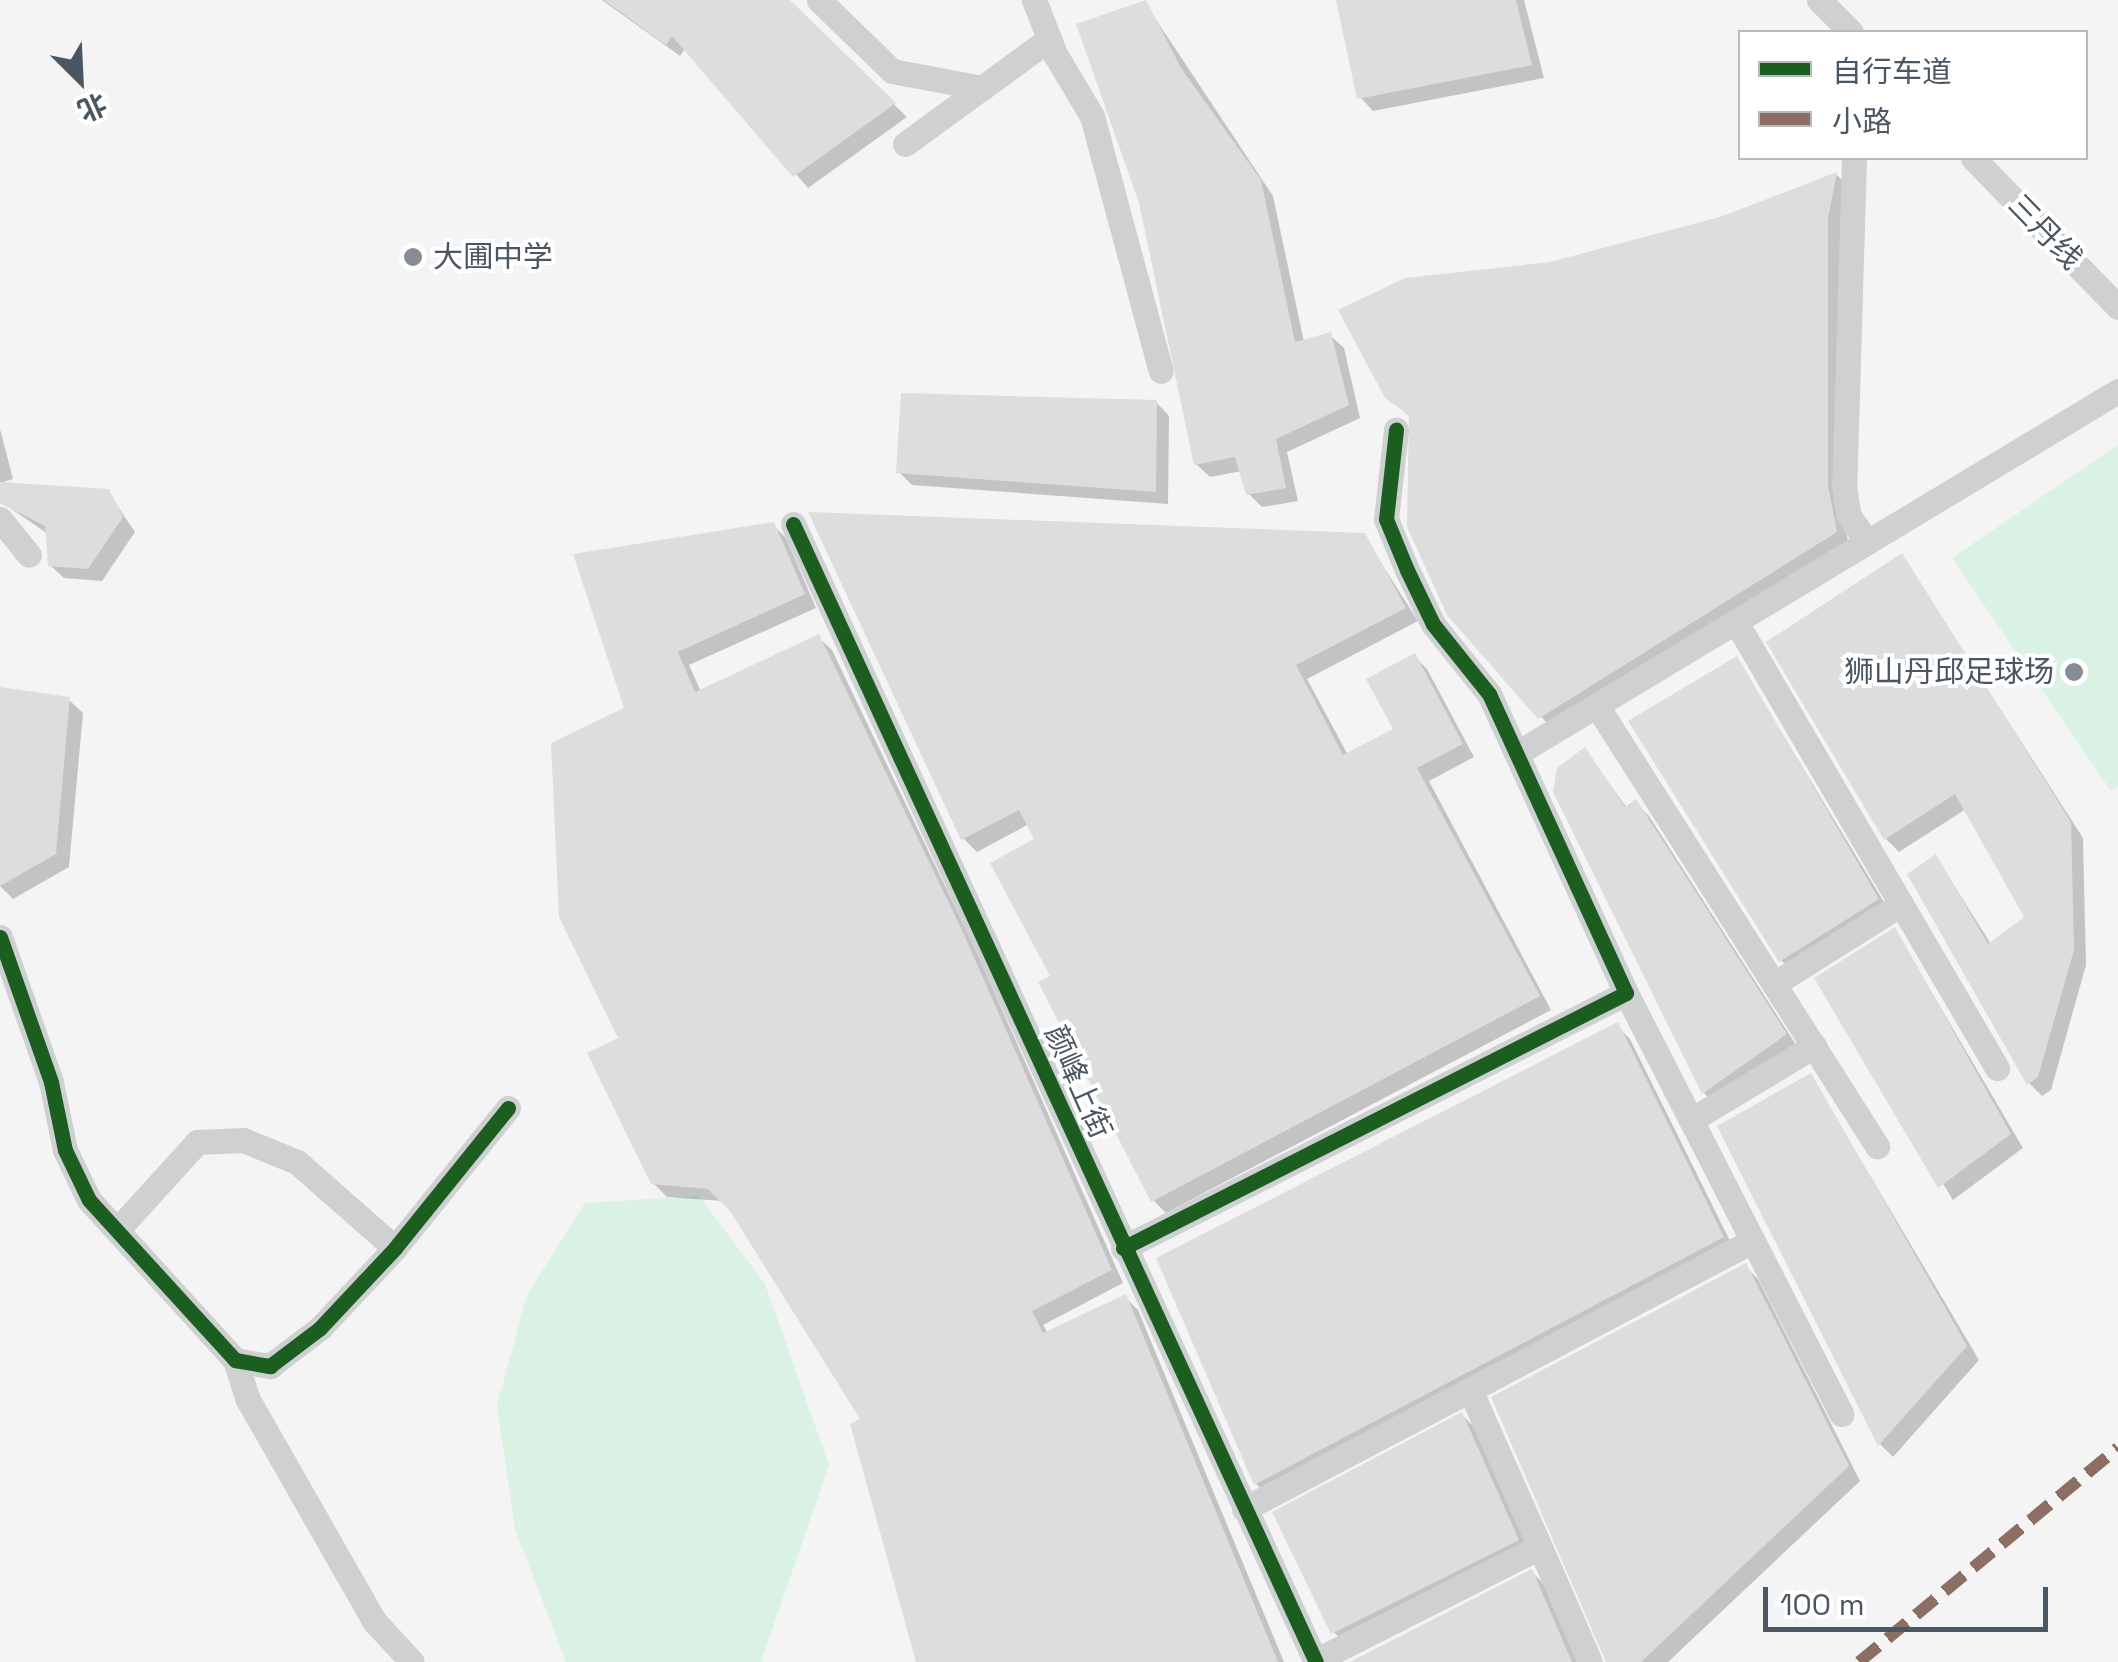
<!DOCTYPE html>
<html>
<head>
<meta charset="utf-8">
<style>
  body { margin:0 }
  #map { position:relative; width:2118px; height:1662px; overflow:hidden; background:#f4f4f4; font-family:"Space Grotesk","Noto Sans SC",sans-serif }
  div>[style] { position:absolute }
  .green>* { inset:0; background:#d9f2e3 }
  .shadow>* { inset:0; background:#0003 }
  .building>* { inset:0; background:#ddddde }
  .minor>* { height:25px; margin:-12.5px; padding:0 12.5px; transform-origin:12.5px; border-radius:12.5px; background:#ced0d2 }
  .quiet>* { height:12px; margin-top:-6px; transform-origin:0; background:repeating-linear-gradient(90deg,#8d6e63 0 25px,transparent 0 37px) }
  .cycleway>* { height:15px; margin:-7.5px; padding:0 7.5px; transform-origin:7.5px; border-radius:7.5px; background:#1b5e20 }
  .dots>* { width:28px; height:28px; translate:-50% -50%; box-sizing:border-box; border:5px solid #fff; border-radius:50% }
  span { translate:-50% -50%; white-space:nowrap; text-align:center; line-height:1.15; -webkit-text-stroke:8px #fff; paint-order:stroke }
  .street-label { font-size:30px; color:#4a5661 }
  .poi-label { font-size:30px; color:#4a5661 }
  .left { translate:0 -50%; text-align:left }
  .right { translate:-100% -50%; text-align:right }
  .legend { position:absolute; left:1738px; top:30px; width:350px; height:130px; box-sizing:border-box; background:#fff; border:2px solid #b7bbc0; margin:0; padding:12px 18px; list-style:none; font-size:30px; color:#4a5661 }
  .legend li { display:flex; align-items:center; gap:20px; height:50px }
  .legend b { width:50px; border:2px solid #b7bbc0 }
  .north { position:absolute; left:30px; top:30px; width:100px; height:100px; -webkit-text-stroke:8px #fff; paint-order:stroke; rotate:156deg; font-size:28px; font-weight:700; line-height:40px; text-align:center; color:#4a5661 }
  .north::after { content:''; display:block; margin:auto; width:35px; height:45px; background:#4a5661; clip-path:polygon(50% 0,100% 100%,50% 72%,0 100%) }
  .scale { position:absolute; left:1763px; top:1587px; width:285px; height:45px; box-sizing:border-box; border:5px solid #4a5661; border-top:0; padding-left:12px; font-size:30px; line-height:35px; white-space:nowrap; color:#4a5661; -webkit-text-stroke:8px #fff; paint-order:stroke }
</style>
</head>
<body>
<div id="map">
  <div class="green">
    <i style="clip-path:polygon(2118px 445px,2118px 786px,2111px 791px,1952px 558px)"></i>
    <i style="clip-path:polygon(699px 1196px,765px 1284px,829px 1465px,761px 1662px,566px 1662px,515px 1529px,497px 1405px,527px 1295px,585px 1203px)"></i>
  </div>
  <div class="shadow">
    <i style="clip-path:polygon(602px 0,787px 0,907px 117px,808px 188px,686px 47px,680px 56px)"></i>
    <i style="clip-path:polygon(1339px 0,1524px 0,1544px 78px,1373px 111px,1360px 97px)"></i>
    <i style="clip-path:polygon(1145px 3px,1273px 196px,1304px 342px,1330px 335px,1344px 348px,1360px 418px,1287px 452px,1298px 501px,1262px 507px,1249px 494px,1242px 471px,1210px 477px,1196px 464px)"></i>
    <i style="clip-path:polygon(1837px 175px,1849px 187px,1840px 500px,1849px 546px,1554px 731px,1449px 614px,1411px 418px,1387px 396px,1550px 264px,1721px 219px)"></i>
    <i style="clip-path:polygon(1156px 402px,1169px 416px,1168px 504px,912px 485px,899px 472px)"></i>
    <i style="clip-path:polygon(0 429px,13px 479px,0 483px)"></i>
    <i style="clip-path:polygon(108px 492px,135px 532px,102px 581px,64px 578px,50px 565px,48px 534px,0 501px,0 493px)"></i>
    <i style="clip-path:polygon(773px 525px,786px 538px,816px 608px,689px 665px,701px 692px,818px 637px,832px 650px,973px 944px,1123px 1283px,1043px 1325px,1048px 1334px,1125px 1297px,1138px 1310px,1284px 1662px,919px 1662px,864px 1420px,733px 1211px,723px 1201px,667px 1197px,653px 1183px,622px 1040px,627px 709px)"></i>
    <i style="clip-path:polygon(1364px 536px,1418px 621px,1307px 679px,1348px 755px,1396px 730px,1414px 656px,1427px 669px,1474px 757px,1429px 781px,1551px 1010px,1166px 1213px,1153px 1200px,1053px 977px,1038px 840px,1029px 824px,977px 852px,963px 838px)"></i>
    <i style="clip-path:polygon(1902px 556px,2083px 838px,2086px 965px,2051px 1090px,2042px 1096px,2029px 1083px,1936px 857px,1991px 944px,2027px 918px,1966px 809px,1899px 852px,1886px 839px)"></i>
    <i style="clip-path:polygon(1737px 659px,1890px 912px,1794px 973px,1781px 960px)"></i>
    <i style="clip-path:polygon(0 690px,69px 700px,83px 713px,69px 867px,13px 899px,0 886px)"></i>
    <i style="clip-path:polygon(1585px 750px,1627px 808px,1636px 803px,1649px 816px,1798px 1048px,1717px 1106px,1704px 1093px,1556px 791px)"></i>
    <i style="clip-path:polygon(1895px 930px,2023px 1148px,1953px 1200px,1818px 979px)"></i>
    <i style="clip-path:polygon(1617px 1026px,1630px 1039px,1735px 1251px,1269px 1497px,1256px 1484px,1159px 1259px)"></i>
    <i style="clip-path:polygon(1811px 1076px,1979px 1360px,1893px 1457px,1880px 1444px,1720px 1127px)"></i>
    <i style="clip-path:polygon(1745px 1266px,1758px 1279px,1860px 1481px,1668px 1662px,1606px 1662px)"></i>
    <i style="clip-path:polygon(1462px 1415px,1475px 1428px,1530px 1553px,1347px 1646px,1334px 1632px)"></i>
    <i style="clip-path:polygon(1532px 1572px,1545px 1585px,1578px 1662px,1356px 1662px)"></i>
  </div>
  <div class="building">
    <i style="clip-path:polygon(604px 0,790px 0,896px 103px,793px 177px,672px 36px,666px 45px)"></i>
    <i style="clip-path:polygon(1146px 0,1181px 68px,1261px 180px,1295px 342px,1331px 332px,1349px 405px,1276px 439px,1286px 488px,1246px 495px,1235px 457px,1194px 465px,1139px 203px,1076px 24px)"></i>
    <i style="clip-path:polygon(1336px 0,1516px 0,1532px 65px,1357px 99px)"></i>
    <i style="clip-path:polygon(1837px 172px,1828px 218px,1828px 486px,1837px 532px,1538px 719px,1447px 615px,1407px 527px,1409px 415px,1385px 398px,1338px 310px,1405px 278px,1550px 262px,1720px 217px)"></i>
    <i style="clip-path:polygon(901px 393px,1157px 400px,1156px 492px,896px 473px)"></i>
    <i style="clip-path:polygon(0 482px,109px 489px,123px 517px,88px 569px,48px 566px,45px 526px,0 503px)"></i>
    <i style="clip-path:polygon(808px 512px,1365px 533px,1406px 608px,1296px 665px,1343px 755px,1393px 729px,1366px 679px,1415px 653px,1463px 744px,1417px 768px,1540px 996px,1151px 1202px,1038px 982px,1050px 976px,990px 863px,1034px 839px,1019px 810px,961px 840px)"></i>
    <i style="clip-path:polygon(774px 522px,805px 594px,678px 652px,695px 692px,819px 634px,961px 928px,1112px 1270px,1032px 1311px,1043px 1333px,1126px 1294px,1278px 1662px,916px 1662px,850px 1424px,860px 1419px,730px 1211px,708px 1189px,651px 1184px,587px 1053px,618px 1038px,559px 917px,551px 743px,624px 708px,573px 554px)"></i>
    <i style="clip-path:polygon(1902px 553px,2071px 822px,2074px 950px,2038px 1077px,2027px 1085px,1907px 874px,1936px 854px,1988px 944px,2024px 917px,1955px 794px,1884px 840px,1766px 642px)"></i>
    <i style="clip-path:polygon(1737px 656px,1879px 899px,1779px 962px,1628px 721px)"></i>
    <i style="clip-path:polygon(0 687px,70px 697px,56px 854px,0 886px)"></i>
    <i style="clip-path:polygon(1585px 747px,1625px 807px,1636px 799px,1787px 1034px,1702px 1094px,1553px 792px,1557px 768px)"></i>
    <i style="clip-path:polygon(1895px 927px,2011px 1134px,1938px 1188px,1814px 978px)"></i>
    <i style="clip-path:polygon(1618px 1022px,1724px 1237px,1254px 1485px,1156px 1258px)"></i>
    <i style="clip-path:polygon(1811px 1073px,1967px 1346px,1878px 1446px,1717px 1126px)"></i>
    <i style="clip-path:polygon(1746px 1263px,1849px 1466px,1641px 1662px,1606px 1662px,1491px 1397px)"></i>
    <i style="clip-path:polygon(1462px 1412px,1519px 1540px,1331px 1634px,1272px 1512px)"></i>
    <i style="clip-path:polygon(1532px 1569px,1572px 1662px,1350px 1662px,1373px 1650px)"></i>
  </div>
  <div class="minor">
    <i style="left:819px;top:0;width:102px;rotate:44.2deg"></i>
    <i style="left:892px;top:71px;width:92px;rotate:10.7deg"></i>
    <i style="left:1034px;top:0;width:58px;rotate:68.7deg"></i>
    <i style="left:1055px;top:54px;width:72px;rotate:59.2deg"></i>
    <i style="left:1092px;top:116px;width:264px;rotate:74.9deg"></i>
    <i style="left:1819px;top:0;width:45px;rotate:45deg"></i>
    <i style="left:905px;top:144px;width:178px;rotate:-36.1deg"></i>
    <i style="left:1854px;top:158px;width:328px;rotate:91.7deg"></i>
    <i style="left:1844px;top:486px;width:30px;rotate:81deg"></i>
    <i style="left:1849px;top:516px;width:32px;rotate:55deg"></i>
    <i style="left:1973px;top:158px;width:208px;rotate:45.8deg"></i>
    <i style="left:0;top:519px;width:46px;rotate:51.1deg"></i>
    <i style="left:793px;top:524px;width:1252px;rotate:65.32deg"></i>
    <i style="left:1736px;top:622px;width:517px;rotate:59.66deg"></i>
    <i style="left:1597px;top:706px;width:522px;rotate:57.53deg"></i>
    <i style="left:1519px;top:752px;width:699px;rotate:-31.08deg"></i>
    <i style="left:0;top:937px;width:154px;rotate:70.6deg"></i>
    <i style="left:51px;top:1082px;width:69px;rotate:78.4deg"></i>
    <i style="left:65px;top:1150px;width:55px;rotate:64.4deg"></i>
    <i style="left:89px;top:1200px;width:217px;rotate:47.6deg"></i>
    <i style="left:235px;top:1360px;width:36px;rotate:10deg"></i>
    <i style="left:270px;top:1366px;width:63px;rotate:-37.2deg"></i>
    <i style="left:320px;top:1328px;width:110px;rotate:-46.8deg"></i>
    <i style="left:395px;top:1248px;width:180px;rotate:-51.1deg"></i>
    <i style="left:1774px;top:984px;width:150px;rotate:-32.2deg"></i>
    <i style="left:1626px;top:993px;width:473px;rotate:62.9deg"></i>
    <i style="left:1691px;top:1120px;width:144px;rotate:-31deg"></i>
    <i style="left:120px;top:1227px;width:115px;rotate:-47.8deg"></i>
    <i style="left:197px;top:1142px;width:46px;rotate:-2.5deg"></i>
    <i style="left:243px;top:1140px;width:58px;rotate:22.2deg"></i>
    <i style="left:297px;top:1162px;width:130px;rotate:41.3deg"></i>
    <i style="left:1123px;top:1248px;width:564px;rotate:-26.88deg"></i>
    <i style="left:1626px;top:993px;width:329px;rotate:-114.6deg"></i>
    <i style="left:1489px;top:694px;width:90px;rotate:-128.7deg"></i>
    <i style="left:1433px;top:624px;width:60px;rotate:-115.7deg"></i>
    <i style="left:1407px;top:570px;width:55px;rotate:-112.4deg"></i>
    <i style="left:1386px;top:519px;width:90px;rotate:-83.6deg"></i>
    <i style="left:235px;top:1360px;width:40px;rotate:72deg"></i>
    <i style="left:247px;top:1398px;width:258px;rotate:60.3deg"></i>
    <i style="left:375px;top:1622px;width:54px;rotate:47.2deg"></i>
    <i style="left:1244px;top:1509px;width:574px;rotate:-27.81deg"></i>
    <i style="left:1540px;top:1547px;width:125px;rotate:66.5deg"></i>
    <i style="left:1315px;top:1661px;width:252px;rotate:-26.9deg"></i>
    <i style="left:1540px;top:1547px;width:172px;rotate:-114deg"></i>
  </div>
  <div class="quiet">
    <i style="left:1859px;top:1662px;width:336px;rotate:-39.6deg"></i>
  </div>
  <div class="cycleway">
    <i style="left:793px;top:524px;width:1252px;rotate:65.32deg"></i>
    <i style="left:0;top:937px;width:154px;rotate:70.6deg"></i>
    <i style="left:51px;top:1082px;width:69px;rotate:78.4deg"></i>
    <i style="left:65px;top:1150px;width:55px;rotate:64.4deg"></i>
    <i style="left:89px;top:1200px;width:217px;rotate:47.6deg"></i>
    <i style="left:235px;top:1360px;width:36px;rotate:10deg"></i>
    <i style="left:270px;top:1366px;width:63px;rotate:-37.2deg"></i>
    <i style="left:320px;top:1328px;width:110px;rotate:-46.8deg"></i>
    <i style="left:395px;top:1248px;width:180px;rotate:-51.1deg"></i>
    <i style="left:1123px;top:1248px;width:564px;rotate:-26.88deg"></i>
    <i style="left:1626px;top:993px;width:329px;rotate:-114.6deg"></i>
    <i style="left:1489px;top:694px;width:90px;rotate:-128.7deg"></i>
    <i style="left:1433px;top:624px;width:60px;rotate:-115.7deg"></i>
    <i style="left:1407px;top:570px;width:55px;rotate:-112.4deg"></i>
    <i style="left:1386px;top:519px;width:90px;rotate:-83.6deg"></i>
  </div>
  <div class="dots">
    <i style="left:413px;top:257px;background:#868d94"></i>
    <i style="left:2074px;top:672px;background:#868d94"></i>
  </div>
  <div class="street-label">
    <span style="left:2045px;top:232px;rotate:46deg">三丹线</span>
    <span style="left:1078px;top:1082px;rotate:66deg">颜峰上街</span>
  </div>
  <div class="poi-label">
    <span class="left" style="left:433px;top:257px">大圃中学</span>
    <span class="right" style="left:2054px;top:672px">狮山丹邱足球场</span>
  </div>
  <ul class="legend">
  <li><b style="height:12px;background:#1b5e20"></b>自行车道</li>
  <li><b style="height:12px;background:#8d6e63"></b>小路</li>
  </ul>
  <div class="north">北</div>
  <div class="scale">100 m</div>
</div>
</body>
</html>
